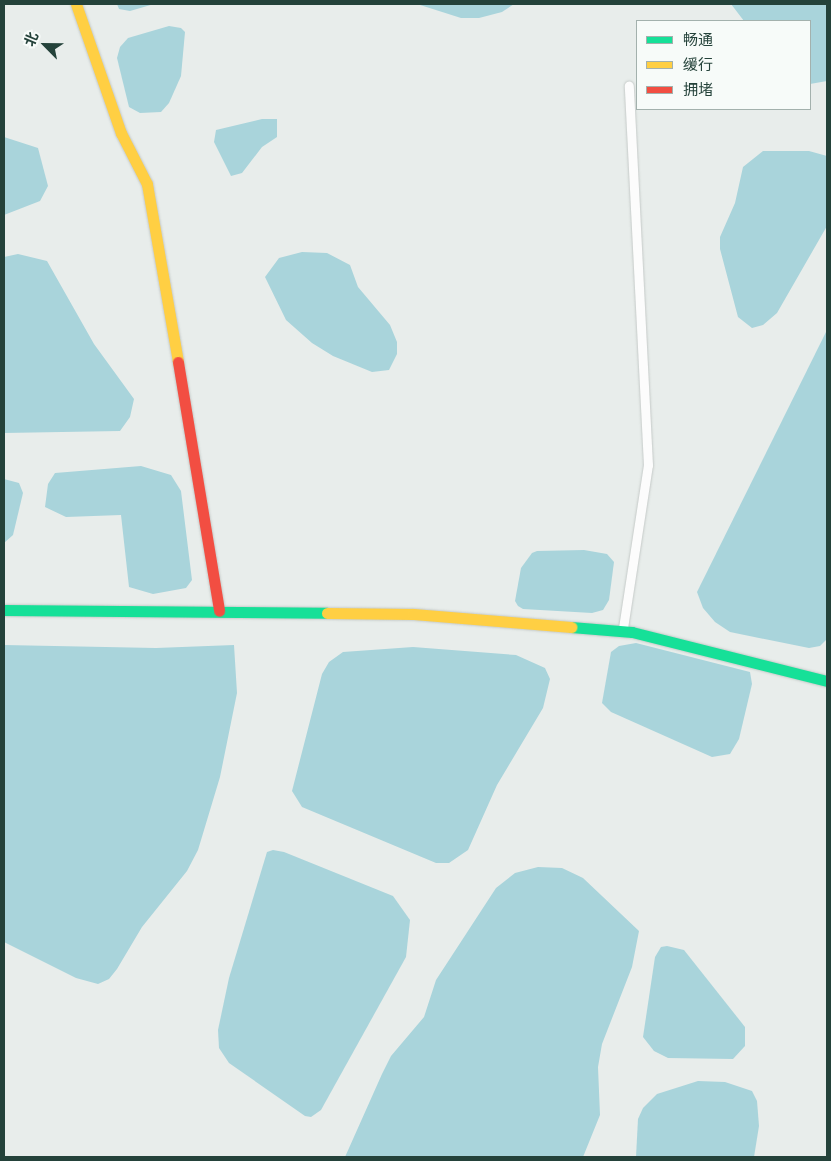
<!DOCTYPE html>
<html>
<head>
<meta charset="utf-8">
<style>
  body { margin:0 }
  #map { position:relative; width:831px; height:1161px; overflow:hidden; background:#e8edeb; font-family:"Titillium Web","Noto Sans SC",sans-serif }
  div>[style] { position:absolute }
  .water>* { inset:0; background:#a9d4db }
  .roads { filter:drop-shadow(0 0 1px #c5cac8) drop-shadow(0 0 1px #c5cac8) }
  .lane>* { height:9px; margin:-4.5px; padding:0 4.5px; transform-origin:4.5px; border-radius:4.5px; background:#fcfcfc }
  .fast>* { height:11px; margin:-5.5px; padding:0 5.5px; transform-origin:5.5px; border-radius:5.5px; background:#16e098 }
  .slow>* { height:11px; margin:-5.5px; padding:0 5.5px; transform-origin:5.5px; border-radius:5.5px; background:#ffcf43 }
  .jam>* { height:11px; margin:-5.5px; padding:0 5.5px; transform-origin:5.5px; border-radius:5.5px; background:#f24e42 }
  span { translate:-50% -50%; white-space:nowrap; text-align:center; line-height:1.15; -webkit-text-stroke:4px #f7fbf9; paint-order:stroke }
  .frame { position:absolute; inset:0; border:5px solid #24423a; pointer-events:none }
  .legend { position:absolute; left:636px; top:20px; width:175px; height:90px; box-sizing:border-box; background:#f7fbf9; border:1px solid #a3b1ad; margin:0; padding:6px 9px; list-style:none; font-size:15px; color:#24423a }
  .legend li { display:flex; align-items:center; gap:10px; height:25px }
  .legend b { width:25px; border:1px solid #a3b1ad }
  .north { position:absolute; left:20px; top:20px; width:50px; height:50px; -webkit-text-stroke:4px #f7fbf9; paint-order:stroke; rotate:293deg; font-size:14px; font-weight:700; line-height:20px; text-align:center; color:#24423a }
  .north::after { content:''; display:block; margin:auto; width:18px; height:22px; background:#24423a; clip-path:polygon(50% 0,100% 100%,50% 72%,0 100%) }
</style>
</head>
<body>
<div id="map">
  <div class="water">
    <i style="clip-path:polygon(117px 4px,154px 4px,130px 11px,119px 9px)"></i>
    <i style="clip-path:polygon(417px 4px,514px 4px,502px 12px,479px 18px,461px 18px)"></i>
    <i style="clip-path:polygon(731px 4px,827px 4px,827px 81px,810px 84px,810px 21px,744px 21px)"></i>
    <i style="clip-path:polygon(169px 26px,181px 28px,185px 32px,181px 76px,169px 103px,161px 112px,140px 113px,129px 107px,117px 58px,120px 47px,128px 38px)"></i>
    <i style="clip-path:polygon(262px 119px,277px 119px,277px 137px,262px 147px,242px 173px,231px 176px,214px 142px,216px 130px)"></i>
    <i style="clip-path:polygon(4px 137px,38px 148px,48px 186px,40px 201px,4px 215px)"></i>
    <i style="clip-path:polygon(763px 151px,809px 151px,827px 156px,827px 226px,777px 313px,763px 325px,752px 328px,738px 317px,720px 249px,720px 237px,735px 203px,743px 167px)"></i>
    <i style="clip-path:polygon(302px 252px,327px 253px,350px 265px,358px 287px,390px 325px,397px 342px,397px 354px,389px 370px,372px 372px,333px 356px,312px 343px,286px 320px,265px 277px,279px 258px)"></i>
    <i style="clip-path:polygon(18px 254px,47px 261px,94px 344px,134px 399px,130px 417px,120px 431px,4px 433px,4px 257px)"></i>
    <i style="clip-path:polygon(827px 330px,827px 639px,820px 646px,809px 648px,730px 632px,715px 622px,703px 608px,697px 592px)"></i>
    <i style="clip-path:polygon(141px 466px,171px 475px,181px 491px,192px 580px,186px 588px,153px 594px,129px 587px,121px 515px,66px 517px,45px 507px,48px 484px,55px 473px)"></i>
    <i style="clip-path:polygon(4px 479px,19px 483px,23px 493px,13px 535px,4px 543px)"></i>
    <i style="clip-path:polygon(584px 550px,607px 554px,614px 562px,609px 600px,603px 610px,592px 613px,523px 609px,518px 606px,515px 601px,521px 568px,532px 553px,537px 551px)"></i>
    <i style="clip-path:polygon(636px 643px,750px 672px,752px 684px,739px 739px,730px 754px,712px 757px,611px 712px,602px 703px,611px 652px,619px 646px)"></i>
    <i style="clip-path:polygon(4px 645px,156px 648px,234px 645px,237px 693px,220px 777px,198px 850px,187px 871px,142px 927px,117px 969px,109px 979px,98px 984px,76px 978px,4px 942px)"></i>
    <i style="clip-path:polygon(413px 647px,516px 655px,545px 668px,550px 679px,543px 708px,497px 785px,468px 850px,449px 863px,436px 863px,302px 807px,292px 791px,322px 674px,329px 662px,343px 652px)"></i>
    <i style="clip-path:polygon(273px 850px,284px 852px,393px 896px,410px 920px,406px 957px,321px 1110px,311px 1117px,305px 1116px,229px 1063px,219px 1048px,218px 1030px,229px 978px,267px 852px)"></i>
    <i style="clip-path:polygon(538px 867px,562px 868px,583px 878px,639px 931px,632px 967px,602px 1044px,598px 1067px,600px 1115px,583px 1157px,345px 1157px,382px 1074px,391px 1056px,424px 1017px,436px 980px,496px 888px,515px 873px)"></i>
    <i style="clip-path:polygon(667px 946px,684px 950px,745px 1027px,745px 1046px,733px 1059px,668px 1058px,654px 1051px,643px 1037px,655px 957px,661px 947px)"></i>
    <i style="clip-path:polygon(698px 1081px,725px 1082px,752px 1091px,757px 1101px,759px 1126px,754px 1157px,636px 1157px,638px 1119px,643px 1108px,657px 1094px)"></i>
  </div>
  <div class="roads">
    <div class="lane">
      <i style="left:623px;top:628px;width:165px;rotate:-81.3deg"></i>
      <i style="left:648px;top:465px;width:380px;rotate:-92.9deg"></i>
    </div>
    <div class="fast">
      <i style="left:4px;top:610px;width:323px;rotate:0.5deg"></i>
      <i style="left:571px;top:627px;width:61px;rotate:4.7deg"></i>
      <i style="left:632px;top:632px;width:201px;rotate:14.1deg"></i>
    </div>
    <div class="slow">
      <i style="left:76px;top:4px;width:137px;rotate:70.8deg"></i>
      <i style="left:121px;top:133px;width:57px;rotate:63deg"></i>
      <i style="left:147px;top:184px;width:181px;rotate:80.1deg"></i>
      <i style="left:327px;top:613px;width:86px;rotate:0.7deg"></i>
      <i style="left:413px;top:614px;width:159px;rotate:4.7deg"></i>
    </div>
    <div class="jam">
      <i style="left:178px;top:362px;width:252px;rotate:80.6deg"></i>
    </div>
  </div>
  <div class="frame"></div>
  <ul class="legend">
  <li><b style="height:6px;background:#16e098"></b>畅通</li>
  <li><b style="height:6px;background:#ffcf43"></b>缓行</li>
  <li><b style="height:6px;background:#f24e42"></b>拥堵</li>
  </ul>
  <div class="north">北</div>
</div>
</body>
</html>
